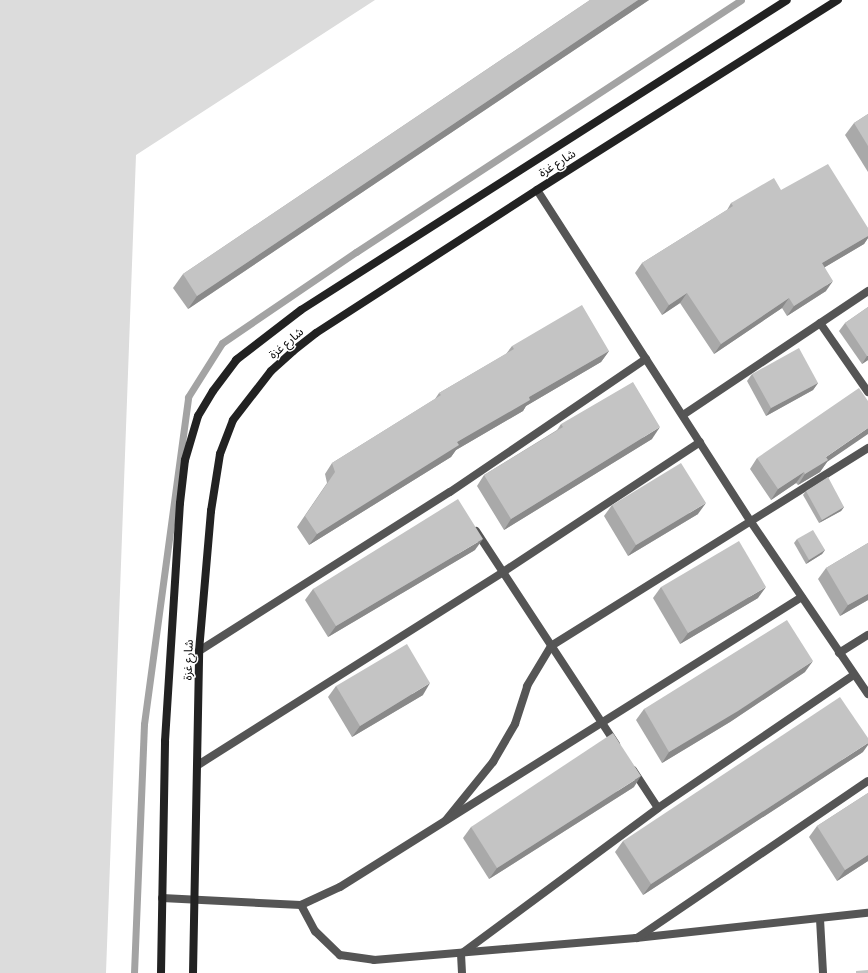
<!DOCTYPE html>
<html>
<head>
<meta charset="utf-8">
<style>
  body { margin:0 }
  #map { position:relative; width:868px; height:973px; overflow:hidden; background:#fff; font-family:Manrope,"Noto Sans Arabic",sans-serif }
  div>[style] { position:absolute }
  .green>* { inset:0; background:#dcdcdc }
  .stream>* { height:7px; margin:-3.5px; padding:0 3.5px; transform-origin:3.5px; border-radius:3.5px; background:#a3a3a3 }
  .minor>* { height:8px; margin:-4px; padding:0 4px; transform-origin:4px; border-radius:4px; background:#555 }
  .secondary>* { height:8px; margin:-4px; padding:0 4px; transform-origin:4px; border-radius:4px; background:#222 }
  .wall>* { inset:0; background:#a9a9a9 }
  .shaded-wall>* { inset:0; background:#898989 }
  .building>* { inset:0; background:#c4c4c4 }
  span { translate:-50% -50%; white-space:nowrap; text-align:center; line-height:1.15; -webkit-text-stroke:3px #fff; paint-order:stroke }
  .street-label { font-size:12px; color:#000 }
</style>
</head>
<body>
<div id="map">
  <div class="green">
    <i style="clip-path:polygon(0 0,375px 0,136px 155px,106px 973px,0 973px)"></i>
  </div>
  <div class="stream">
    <i style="left:134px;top:973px;width:249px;rotate:-87.7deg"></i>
    <i style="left:144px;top:724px;width:330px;rotate:-82.3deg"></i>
    <i style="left:188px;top:397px;width:64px;rotate:-57.8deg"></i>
    <i style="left:222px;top:343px;width:162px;rotate:-34.2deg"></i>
    <i style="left:356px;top:252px;width:460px;rotate:-33.2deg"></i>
  </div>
  <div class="minor">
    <i style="left:537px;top:190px;width:395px;rotate:57.2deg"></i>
    <i style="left:751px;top:522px;width:208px;rotate:55.8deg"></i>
    <i style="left:820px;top:323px;width:84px;rotate:55.2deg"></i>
    <i style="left:683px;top:415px;width:223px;rotate:-33.8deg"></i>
    <i style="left:476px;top:531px;width:255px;rotate:56.7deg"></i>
    <i style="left:199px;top:651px;width:297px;rotate:-32.4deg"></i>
    <i style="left:450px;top:492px;width:237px;rotate:-34.2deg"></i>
    <i style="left:839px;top:653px;width:34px;rotate:-32deg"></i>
    <i style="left:198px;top:765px;width:361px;rotate:-32.3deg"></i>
    <i style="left:503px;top:572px;width:236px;rotate:-33.4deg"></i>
    <i style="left:633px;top:770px;width:45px;rotate:56.7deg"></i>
    <i style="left:446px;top:820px;width:75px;rotate:-51deg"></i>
    <i style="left:493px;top:762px;width:44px;rotate:-59.9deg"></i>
    <i style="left:515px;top:724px;width:40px;rotate:-72deg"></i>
    <i style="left:527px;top:686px;width:47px;rotate:-59deg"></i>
    <i style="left:551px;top:646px;width:374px;rotate:-32deg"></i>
    <i style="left:162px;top:898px;width:139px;rotate:2.9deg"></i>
    <i style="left:301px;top:905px;width:43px;rotate:-24.8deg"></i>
    <i style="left:340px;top:887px;width:545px;rotate:-32.12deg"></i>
    <i style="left:301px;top:905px;width:30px;rotate:62deg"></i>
    <i style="left:315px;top:931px;width:35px;rotate:44deg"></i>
    <i style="left:340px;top:955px;width:34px;rotate:8deg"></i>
    <i style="left:374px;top:960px;width:263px;rotate:-4.8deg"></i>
    <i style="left:636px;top:938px;width:233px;rotate:-6.2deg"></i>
    <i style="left:820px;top:919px;width:54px;rotate:86.8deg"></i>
    <i style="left:637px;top:938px;width:279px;rotate:-34.2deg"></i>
    <i style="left:462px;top:973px;width:19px;rotate:-93deg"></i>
    <i style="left:461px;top:954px;width:245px;rotate:-36.5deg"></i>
    <i style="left:658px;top:808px;width:237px;rotate:-34.2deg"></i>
  </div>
  <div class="secondary">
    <i style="left:161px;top:973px;width:232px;rotate:-89deg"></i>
    <i style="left:165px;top:741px;width:238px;rotate:-86.4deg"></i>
    <i style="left:180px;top:503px;width:43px;rotate:-83.4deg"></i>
    <i style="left:185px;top:460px;width:46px;rotate:-73.5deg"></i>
    <i style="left:198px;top:416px;width:29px;rotate:-59deg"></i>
    <i style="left:213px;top:391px;width:39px;rotate:-53deg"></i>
    <i style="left:236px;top:360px;width:82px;rotate:-37.6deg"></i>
    <i style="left:301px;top:310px;width:576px;rotate:-32.53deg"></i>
    <i style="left:193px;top:973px;width:322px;rotate:-88.9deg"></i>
    <i style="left:199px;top:651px;width:141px;rotate:-85.1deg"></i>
    <i style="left:211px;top:511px;width:58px;rotate:-81deg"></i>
    <i style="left:220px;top:454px;width:36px;rotate:-69deg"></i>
    <i style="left:233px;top:420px;width:62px;rotate:-52.2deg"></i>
    <i style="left:271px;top:371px;width:30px;rotate:-42deg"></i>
    <i style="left:293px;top:351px;width:29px;rotate:-38deg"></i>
    <i style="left:316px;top:333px;width:263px;rotate:-32.9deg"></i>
    <i style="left:537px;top:190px;width:356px;rotate:-32.3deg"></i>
  </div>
  <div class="wall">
    <i style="clip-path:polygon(590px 0,649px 0,188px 309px,173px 288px,183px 274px)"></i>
    <i style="clip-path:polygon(868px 114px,868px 172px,845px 135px,854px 123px)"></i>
    <i style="clip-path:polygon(781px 190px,868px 228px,868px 238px,864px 244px,825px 267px,826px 291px,787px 316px,782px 308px,714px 354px,680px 303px,662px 315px,635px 273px,642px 263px,727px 210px,731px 203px)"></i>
    <i style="clip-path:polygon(868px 307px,868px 360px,862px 364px,839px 331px,845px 323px)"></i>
    <i style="clip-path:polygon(512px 346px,609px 351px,601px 362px,526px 406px,523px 411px,456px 450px,451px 457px,309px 545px,297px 527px,327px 483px,325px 474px,332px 463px,435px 399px,439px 393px,506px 354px)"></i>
    <i style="clip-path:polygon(752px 374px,818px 383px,813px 390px,766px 416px,747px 381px)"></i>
    <i style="clip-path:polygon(561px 424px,652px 439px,504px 530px,477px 486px,484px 475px,557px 430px)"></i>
    <i style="clip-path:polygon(757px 458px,827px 462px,820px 472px,798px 485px,796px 483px,771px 500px,750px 469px)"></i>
    <i style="clip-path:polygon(806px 491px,844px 507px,841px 511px,819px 523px,803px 495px)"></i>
    <i style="clip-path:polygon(612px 505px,698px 514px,628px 556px,604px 516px)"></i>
    <i style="clip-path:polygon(797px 539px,825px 550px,822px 554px,806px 564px,794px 543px)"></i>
    <i style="clip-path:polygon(868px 543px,868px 600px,840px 616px,818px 579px,826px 568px)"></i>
    <i style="clip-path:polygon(475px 550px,328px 637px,305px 600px,313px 589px)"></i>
    <i style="clip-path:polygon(661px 587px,758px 598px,680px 644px,653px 598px)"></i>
    <i style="clip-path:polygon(805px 672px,730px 722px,662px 763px,636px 720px,644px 709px)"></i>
    <i style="clip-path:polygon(336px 686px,423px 695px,352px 737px,328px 697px)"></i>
    <i style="clip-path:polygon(863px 752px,643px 895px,615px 852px,623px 841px)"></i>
    <i style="clip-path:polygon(634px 787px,489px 879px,463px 838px,471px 827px)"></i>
    <i style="clip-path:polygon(868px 793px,868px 861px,837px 881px,809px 837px,817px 826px)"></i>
  </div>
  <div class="shaded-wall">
    <i style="clip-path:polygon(638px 0,649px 0,188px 309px,197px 296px)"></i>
    <i style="clip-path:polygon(868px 236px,868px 238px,864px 244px,815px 273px,822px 263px)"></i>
    <i style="clip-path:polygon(833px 281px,826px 291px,787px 316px,794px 306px)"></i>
    <i style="clip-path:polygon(687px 293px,680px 303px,662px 315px,669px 305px)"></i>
    <i style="clip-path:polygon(789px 298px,782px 308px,714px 354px,721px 344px)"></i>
    <i style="clip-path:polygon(609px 351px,601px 362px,526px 406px,523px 411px,456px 450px,451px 457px,309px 545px,317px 534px,457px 442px,529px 397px)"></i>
    <i style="clip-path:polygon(868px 356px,868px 360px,862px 364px,867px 356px)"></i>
    <i style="clip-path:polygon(818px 383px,813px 390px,766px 416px,771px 408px)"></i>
    <i style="clip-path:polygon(660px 427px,652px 439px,504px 530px,511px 519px)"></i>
    <i style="clip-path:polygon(868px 428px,868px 434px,827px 462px,820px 472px,798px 485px,805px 474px,826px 457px)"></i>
    <i style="clip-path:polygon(804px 472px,796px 483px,771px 500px,778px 489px)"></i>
    <i style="clip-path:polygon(706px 503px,698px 514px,628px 556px,636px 545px)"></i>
    <i style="clip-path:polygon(844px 507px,841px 511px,819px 523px,822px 520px)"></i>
    <i style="clip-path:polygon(483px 539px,475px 550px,328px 637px,336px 626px)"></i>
    <i style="clip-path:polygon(825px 550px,822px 554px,806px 564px,809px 560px)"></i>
    <i style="clip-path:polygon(766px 587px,758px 598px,680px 644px,688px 633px)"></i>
    <i style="clip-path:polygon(868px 594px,868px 600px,840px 616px,848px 605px)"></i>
    <i style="clip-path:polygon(813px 661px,805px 672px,730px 722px,662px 763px,669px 752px)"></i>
    <i style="clip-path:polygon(430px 683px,423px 695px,352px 737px,360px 726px)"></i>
    <i style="clip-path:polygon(868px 743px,868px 745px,863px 752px,643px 895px,651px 884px)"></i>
    <i style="clip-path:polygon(641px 776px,634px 787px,489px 879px,497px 868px)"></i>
    <i style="clip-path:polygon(868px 855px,868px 861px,837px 881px,845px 870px)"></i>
  </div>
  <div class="building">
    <i style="clip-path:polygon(590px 0,638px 0,197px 296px,183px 274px)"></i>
    <i style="clip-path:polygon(868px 114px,868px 146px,854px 123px)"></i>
    <i style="clip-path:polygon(828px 164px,868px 228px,868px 236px,822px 263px,833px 281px,794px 306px,789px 298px,721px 344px,687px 293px,669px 305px,642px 263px,733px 206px,731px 203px,774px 178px,781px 190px)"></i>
    <i style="clip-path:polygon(582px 305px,609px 351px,529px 397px,530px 400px,457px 442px,459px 445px,317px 534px,305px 516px,335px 472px,332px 463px,441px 395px,439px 393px,514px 349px,512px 346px)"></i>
    <i style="clip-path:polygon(868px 307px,868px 356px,867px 356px,845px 323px)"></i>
    <i style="clip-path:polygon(799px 348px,818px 383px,771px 408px,752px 374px)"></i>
    <i style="clip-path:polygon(633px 382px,660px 427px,511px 519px,484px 475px,563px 427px,561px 424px)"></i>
    <i style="clip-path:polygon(859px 388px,868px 401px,868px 428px,826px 457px,828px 460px,805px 474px,804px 472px,778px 489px,757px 458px)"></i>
    <i style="clip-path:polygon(681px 463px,706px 503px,636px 545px,612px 505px)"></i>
    <i style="clip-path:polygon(828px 477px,844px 507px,822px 520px,806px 491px)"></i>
    <i style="clip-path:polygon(458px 499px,483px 539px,336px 626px,313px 589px)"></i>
    <i style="clip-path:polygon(813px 530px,825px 550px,809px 560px,797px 539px)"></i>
    <i style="clip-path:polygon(739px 541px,766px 587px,688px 633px,661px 587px)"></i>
    <i style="clip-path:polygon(868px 543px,868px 594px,848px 605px,826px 568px)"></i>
    <i style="clip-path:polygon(787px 620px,813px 661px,738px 711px,669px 752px,644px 709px)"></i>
    <i style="clip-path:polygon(407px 644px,430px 683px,360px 726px,336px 686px)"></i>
    <i style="clip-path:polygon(840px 697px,868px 738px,868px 743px,651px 884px,623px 841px)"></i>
    <i style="clip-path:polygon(613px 733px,641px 776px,497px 868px,471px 827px)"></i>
    <i style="clip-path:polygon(868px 793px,868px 855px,845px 870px,817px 826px)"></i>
    <i style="clip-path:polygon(868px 970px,868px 973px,856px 973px,856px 971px)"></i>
  </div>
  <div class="street-label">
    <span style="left:557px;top:163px;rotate:-32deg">شارع غزة</span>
    <span style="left:286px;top:343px;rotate:-40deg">شارع غزة</span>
    <span style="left:188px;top:660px;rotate:-88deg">شارع غزة</span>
  </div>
</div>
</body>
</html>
